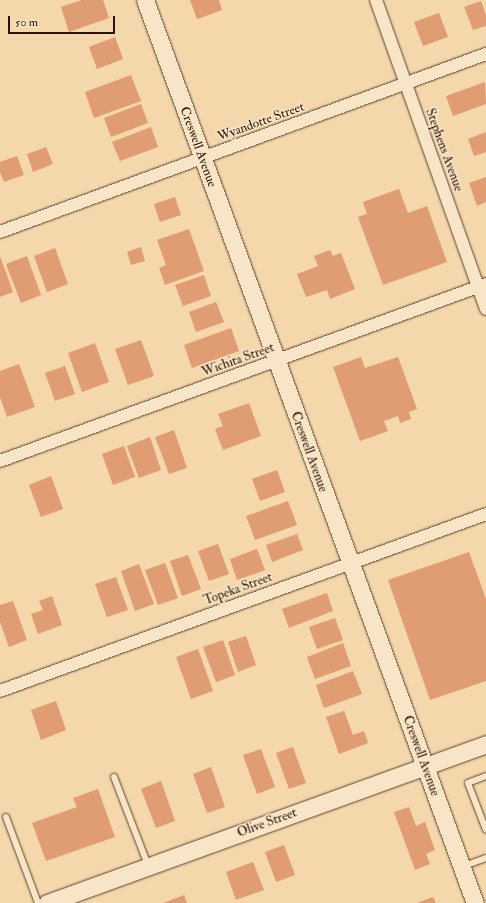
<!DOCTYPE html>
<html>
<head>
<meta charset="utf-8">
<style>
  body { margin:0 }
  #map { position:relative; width:486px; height:903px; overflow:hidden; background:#f4d7ab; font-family:"IM FELL Double Pica",serif }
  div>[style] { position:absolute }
  .building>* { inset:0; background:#e09c72 }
  .roads { filter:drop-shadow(0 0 1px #5c422c) drop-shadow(0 0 1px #5c422c) }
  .lane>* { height:6px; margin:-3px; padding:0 3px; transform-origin:3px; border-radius:3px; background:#f8e5c8 }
  .street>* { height:12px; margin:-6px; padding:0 6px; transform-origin:6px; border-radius:6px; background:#f8e5c8 }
  .secondary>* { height:17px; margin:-8.5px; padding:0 8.5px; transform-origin:8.5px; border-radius:8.5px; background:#f8e5c8 }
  span { translate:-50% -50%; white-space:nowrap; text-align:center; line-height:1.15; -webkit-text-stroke:3px #f8e5c8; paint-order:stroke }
  .street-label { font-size:13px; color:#2a1101 }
  .scale { position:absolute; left:8px; top:16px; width:107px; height:18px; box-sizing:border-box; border:2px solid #2a1101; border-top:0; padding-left:5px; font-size:12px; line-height:14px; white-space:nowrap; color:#2a1101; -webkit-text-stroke:3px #f8e5c8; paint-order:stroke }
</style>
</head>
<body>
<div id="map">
  <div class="building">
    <i style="clip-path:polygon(82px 0,103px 0,109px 18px,69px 32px,61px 7px)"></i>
    <i style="clip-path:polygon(190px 0,219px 0,222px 10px,197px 19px)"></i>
    <i style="clip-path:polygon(481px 1px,486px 15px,486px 26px,473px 30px,464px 7px)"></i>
    <i style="clip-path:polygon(439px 13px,448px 37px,423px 46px,414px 22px)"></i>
    <i style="clip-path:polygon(115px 37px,123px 59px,97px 69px,89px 47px)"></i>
    <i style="clip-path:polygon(131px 75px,141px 101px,94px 118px,85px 92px)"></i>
    <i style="clip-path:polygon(485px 82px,486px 104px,453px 116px,446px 96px)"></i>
    <i style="clip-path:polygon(141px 104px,148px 123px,111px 137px,104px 118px)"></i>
    <i style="clip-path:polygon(151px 127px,158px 147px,120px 161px,112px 142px)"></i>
    <i style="clip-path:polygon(486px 132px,486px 152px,474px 156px,468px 139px)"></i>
    <i style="clip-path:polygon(46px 147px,53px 164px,33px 172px,27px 154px)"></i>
    <i style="clip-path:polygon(17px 156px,24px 175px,4px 182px,0 172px,0 162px)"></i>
    <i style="clip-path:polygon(486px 177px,486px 202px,477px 206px,469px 183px)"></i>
    <i style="clip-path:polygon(399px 189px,408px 213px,427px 206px,447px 262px,383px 285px,358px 217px,367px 214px,363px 202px)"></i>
    <i style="clip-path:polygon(175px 197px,181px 215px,160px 222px,154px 204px)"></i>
    <i style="clip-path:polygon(189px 229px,204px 271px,165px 285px,159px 268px,166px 265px,157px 240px)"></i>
    <i style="clip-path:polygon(141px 247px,145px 261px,131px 265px,127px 252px)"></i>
    <i style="clip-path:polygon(55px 248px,68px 284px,47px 292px,34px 256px)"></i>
    <i style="clip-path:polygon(330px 250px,333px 256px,341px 253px,355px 289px,330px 299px,327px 290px,306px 297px,297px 274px,318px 266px,314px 256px)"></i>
    <i style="clip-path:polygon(0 256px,13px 292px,0 297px)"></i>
    <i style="clip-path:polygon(27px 256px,41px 295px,21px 303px,6px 264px)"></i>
    <i style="clip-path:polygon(204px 275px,211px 296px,183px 306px,175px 285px)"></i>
    <i style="clip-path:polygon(216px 302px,224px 322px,196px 332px,189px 312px)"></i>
    <i style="clip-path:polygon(231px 328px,239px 351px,192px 368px,184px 345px)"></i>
    <i style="clip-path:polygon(141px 340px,154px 376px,128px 385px,115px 349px)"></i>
    <i style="clip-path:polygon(95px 343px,109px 382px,82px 392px,68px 353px)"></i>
    <i style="clip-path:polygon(361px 357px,365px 368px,398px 357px,417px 409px,409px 412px,411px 419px,400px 423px,398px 416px,384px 421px,388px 431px,360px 441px,333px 367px)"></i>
    <i style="clip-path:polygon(19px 364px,35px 407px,7px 417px,0 397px,0 371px)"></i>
    <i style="clip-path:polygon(65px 366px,75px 394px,55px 401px,45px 373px)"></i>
    <i style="clip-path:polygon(249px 403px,261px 436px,223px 450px,215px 429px,223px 426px,218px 414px)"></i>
    <i style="clip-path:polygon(174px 430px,187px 468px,169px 474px,155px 437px)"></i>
    <i style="clip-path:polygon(150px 437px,161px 470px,139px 478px,127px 446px)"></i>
    <i style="clip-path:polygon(124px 446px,135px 477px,113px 485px,102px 454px)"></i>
    <i style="clip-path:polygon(277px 470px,285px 492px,260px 501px,252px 479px)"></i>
    <i style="clip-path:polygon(51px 476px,63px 509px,41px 517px,29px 485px)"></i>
    <i style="clip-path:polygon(288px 501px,297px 525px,255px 540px,246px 516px)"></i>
    <i style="clip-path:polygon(297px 534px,303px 550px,272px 562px,266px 545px)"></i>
    <i style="clip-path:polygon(218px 544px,229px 574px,209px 581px,198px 551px)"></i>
    <i style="clip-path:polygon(257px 549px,265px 570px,237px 580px,230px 559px)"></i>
    <i style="clip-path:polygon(469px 552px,486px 599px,486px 681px,430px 700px,388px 580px)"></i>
    <i style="clip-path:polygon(188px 555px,201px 589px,182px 596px,170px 561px)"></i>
    <i style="clip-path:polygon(165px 563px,178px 598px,158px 605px,145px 570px)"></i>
    <i style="clip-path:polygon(139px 564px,154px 604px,135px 611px,121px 571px)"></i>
    <i style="clip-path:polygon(116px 577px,128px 610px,107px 617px,95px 584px)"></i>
    <i style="clip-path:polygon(327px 593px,333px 611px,289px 628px,282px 609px)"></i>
    <i style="clip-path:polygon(52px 596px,62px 625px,38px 634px,31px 614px,43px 610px,39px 601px)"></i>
    <i style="clip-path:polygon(13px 601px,27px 640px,9px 647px,0 622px,0 605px)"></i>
    <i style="clip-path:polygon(335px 618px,343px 640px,317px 649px,309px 627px)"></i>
    <i style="clip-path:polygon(246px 636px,256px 665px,238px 672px,228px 642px)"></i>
    <i style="clip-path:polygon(223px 640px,235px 675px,216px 682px,203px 647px)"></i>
    <i style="clip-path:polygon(343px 643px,351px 666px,315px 679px,307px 657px)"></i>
    <i style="clip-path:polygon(198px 649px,213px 691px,191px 699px,176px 657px)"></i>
    <i style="clip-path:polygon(353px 671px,362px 694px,324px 708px,316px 685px)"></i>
    <i style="clip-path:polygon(56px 701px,66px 730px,41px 740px,31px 710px)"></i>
    <i style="clip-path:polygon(344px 711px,353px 735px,364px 731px,368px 743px,339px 754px,326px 717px)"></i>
    <i style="clip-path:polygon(293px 747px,306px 783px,289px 789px,276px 753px)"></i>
    <i style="clip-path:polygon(261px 749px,275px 787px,257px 794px,243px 755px)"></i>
    <i style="clip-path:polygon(211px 767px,225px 807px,207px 813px,193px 774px)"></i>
    <i style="clip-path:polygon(161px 781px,175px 821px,156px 828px,141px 789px)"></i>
    <i style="clip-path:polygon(98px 789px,115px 837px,46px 861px,32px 823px,77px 807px,73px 798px)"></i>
    <i style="clip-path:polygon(409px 807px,416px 826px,425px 822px,435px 850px,426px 854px,430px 864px,415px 870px,394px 812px)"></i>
    <i style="clip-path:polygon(284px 845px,295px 875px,276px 882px,265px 852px)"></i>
    <i style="clip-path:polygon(253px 862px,264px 890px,236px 900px,226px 872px)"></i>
    <i style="clip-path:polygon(184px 895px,187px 903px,163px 903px)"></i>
    <i style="clip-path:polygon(433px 897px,436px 903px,417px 903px)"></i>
  </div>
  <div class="roads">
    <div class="lane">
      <i style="left:486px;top:776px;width:19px;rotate:159deg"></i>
      <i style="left:468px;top:783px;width:50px;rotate:69deg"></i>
      <i style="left:114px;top:777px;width:94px;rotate:68.9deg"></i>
      <i style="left:6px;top:817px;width:92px;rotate:69.6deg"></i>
      <i style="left:464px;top:866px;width:23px;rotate:-20deg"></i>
    </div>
    <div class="street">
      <i style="left:376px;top:0;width:328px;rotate:70.4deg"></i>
      <i style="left:0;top:232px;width:518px;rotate:-20.12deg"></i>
      <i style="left:0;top:461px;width:517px;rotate:-20.01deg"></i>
      <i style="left:0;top:691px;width:517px;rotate:-20.01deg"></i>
    </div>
    <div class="secondary">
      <i style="left:145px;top:0;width:961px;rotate:69.93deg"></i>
      <i style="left:47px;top:903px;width:467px;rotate:-19.9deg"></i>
    </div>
  </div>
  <div class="street-label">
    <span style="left:261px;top:122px;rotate:-20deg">Wyandotte Street</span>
    <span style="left:198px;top:147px;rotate:70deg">Creswell Avenue</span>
    <span style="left:444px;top:150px;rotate:70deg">Stephens Avenue</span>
    <span style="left:238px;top:360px;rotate:-20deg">Wichita Street</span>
    <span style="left:309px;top:452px;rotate:70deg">Creswell Avenue</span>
    <span style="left:238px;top:589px;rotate:-20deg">Topeka Street</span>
    <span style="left:421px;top:756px;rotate:70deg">Creswell Avenue</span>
    <span style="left:267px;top:823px;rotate:-20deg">Olive Street</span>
  </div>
  <div class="scale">50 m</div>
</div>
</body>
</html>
